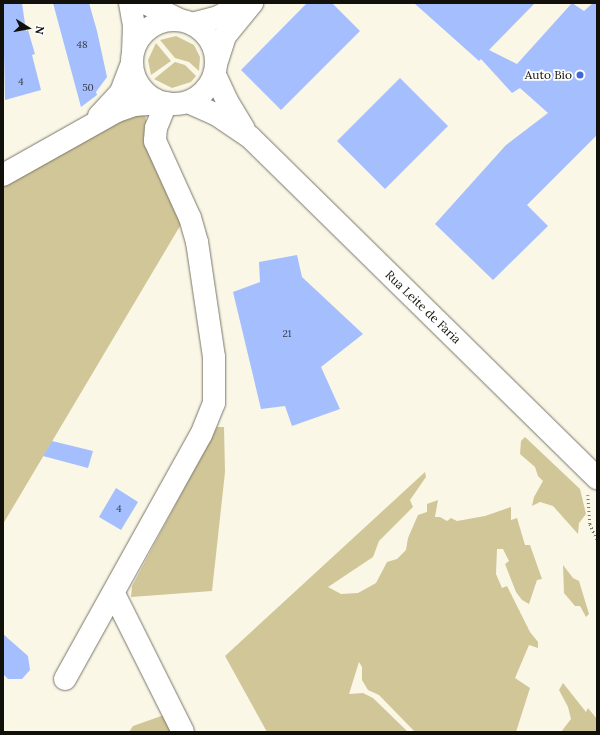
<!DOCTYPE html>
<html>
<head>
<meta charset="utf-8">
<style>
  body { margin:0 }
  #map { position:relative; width:600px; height:735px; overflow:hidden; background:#faf7e7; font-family:Lora,serif }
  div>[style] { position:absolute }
  .green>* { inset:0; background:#d1c698 }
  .building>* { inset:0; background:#a5befd }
  .path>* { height:2.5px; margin-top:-1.25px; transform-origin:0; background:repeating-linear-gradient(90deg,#7c7a70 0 1px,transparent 0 4px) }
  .roads { filter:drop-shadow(0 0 1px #797668) drop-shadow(0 0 1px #797668) }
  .minor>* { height:22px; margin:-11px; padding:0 11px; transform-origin:11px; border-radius:11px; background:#fff }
  .minor>.ring { margin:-11px; padding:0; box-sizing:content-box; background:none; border:22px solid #fff; border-radius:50% }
  .dots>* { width:11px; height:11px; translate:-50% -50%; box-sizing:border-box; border:2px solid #fff; border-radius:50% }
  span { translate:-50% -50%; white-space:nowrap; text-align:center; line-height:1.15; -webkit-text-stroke:3.5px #fff; paint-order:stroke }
  .number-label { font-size:10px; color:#363c48 }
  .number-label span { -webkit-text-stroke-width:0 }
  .poi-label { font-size:12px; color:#11100b }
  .right { translate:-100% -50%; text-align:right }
  .street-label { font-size:12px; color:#11100b }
  .frame { position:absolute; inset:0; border:4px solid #11100b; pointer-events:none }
  .north { position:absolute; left:8px; top:8px; width:40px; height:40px; -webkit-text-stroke:3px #fff; paint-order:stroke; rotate:101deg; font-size:11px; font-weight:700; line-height:16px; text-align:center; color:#11100b }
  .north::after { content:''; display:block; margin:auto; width:14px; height:18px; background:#11100b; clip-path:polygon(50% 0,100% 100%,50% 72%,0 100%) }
</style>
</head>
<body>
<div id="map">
  <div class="green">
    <i style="clip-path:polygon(176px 36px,194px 45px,200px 57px,199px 71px,189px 62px,175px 58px,160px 40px)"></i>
    <i style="clip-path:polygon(156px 43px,171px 61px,151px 75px,148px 60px)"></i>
    <i style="clip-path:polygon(175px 62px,185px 65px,196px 76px,191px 82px,172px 88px,154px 79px)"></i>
    <i style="clip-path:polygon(128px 113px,145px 115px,150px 138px,183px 221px,3px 524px,3px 186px)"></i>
    <i style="clip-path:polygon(217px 427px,224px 427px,225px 472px,212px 591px,131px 597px,132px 586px)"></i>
    <i style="clip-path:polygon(525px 437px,580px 489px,586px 514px,579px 523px,578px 534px,553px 506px,540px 502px,532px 506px,534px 497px,543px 481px,538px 476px,535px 467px,520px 454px,521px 441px)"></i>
    <i style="clip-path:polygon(425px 472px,426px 477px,410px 500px,413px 507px,379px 541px,373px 557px,328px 587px,341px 594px,358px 593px,376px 583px,387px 562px,397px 559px,406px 550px,408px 538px,418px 515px,427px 512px,427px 504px,438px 500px,435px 517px,440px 517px,447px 521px,451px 518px,457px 521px,485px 516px,511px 507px,511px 520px,517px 518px,525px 545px,530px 545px,542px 579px,537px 580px,529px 604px,522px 600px,516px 592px,505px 564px,509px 561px,503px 549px,497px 549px,496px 574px,502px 588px,507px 586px,530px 632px,538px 642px,538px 648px,529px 645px,515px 678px,530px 688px,516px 732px,415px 732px,379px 695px,368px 690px,362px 680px,362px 667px,359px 662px,349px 694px,363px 693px,373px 698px,408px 732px,267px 732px,225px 656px)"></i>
    <i style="clip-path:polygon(563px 565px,573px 578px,579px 581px,589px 614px,586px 617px,580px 606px,575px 606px,564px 593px)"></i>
    <i style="clip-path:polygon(563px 683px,586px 712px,588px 708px,597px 719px,597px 732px,561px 732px,571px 719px,568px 707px,559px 690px)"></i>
    <i style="clip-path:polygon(164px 715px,172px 732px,129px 732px,133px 726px)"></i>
  </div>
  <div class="building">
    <i style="clip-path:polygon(3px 3px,22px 3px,26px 31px,28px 30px,35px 54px,32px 55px,41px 90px,5px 100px)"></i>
    <i style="clip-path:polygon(53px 3px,89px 3px,97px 31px,107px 77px,96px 92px,97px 95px,81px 107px)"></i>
    <i style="clip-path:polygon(307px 3px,332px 3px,360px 31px,281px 110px,241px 70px)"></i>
    <i style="clip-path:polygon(414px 3px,535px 3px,489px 50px,517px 64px,572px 3px,584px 11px,593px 3px,597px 3px,597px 135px,527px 205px,548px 226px,493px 280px,435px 224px,506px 145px,548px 113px,520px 88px,512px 93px,481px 59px,479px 61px)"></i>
    <i style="clip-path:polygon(400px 78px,448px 126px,385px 189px,337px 141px)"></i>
    <i style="clip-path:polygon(297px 255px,302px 277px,363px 334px,321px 367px,340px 409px,292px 426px,285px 406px,261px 409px,233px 292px,260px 282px,259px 262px)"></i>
    <i style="clip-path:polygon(52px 441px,93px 451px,88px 468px,43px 456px)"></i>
    <i style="clip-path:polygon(116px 488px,138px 502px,121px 530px,99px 517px)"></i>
    <i style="clip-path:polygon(3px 634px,28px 656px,30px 670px,22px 679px,8px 679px,3px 674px)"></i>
  </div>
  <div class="path">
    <i style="left:588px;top:495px;width:29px;rotate:86deg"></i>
    <i style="left:590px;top:524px;width:17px;rotate:65deg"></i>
  </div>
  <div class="roads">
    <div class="minor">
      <i style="left:130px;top:3px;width:22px;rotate:80deg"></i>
      <i style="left:134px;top:25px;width:26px;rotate:92deg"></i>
      <i style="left:145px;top:3px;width:39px;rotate:26deg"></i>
      <i class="ring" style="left:132px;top:20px;width:62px;height:62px"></i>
      <i style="left:192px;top:24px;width:27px;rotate:-15deg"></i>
      <i style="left:218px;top:17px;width:30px;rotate:-28deg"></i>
      <i style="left:216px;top:64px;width:29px;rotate:-72deg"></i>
      <i style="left:225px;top:36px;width:43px;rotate:-50.7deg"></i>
      <i style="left:215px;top:75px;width:29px;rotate:65deg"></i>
      <i style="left:227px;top:101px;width:33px;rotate:59deg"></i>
      <i style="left:188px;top:102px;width:32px;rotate:24deg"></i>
      <i style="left:217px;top:115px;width:40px;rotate:34deg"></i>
      <i style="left:250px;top:137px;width:487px;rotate:44.5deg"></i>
      <i style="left:99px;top:116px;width:33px;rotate:-47deg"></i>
      <i style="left:121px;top:92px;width:30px;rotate:-69deg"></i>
      <i style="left:3px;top:175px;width:131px;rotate:-29.3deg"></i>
      <i style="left:117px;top:111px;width:18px;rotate:-19deg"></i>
      <i style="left:134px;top:105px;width:29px;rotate:-4deg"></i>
      <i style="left:114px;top:594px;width:154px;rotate:63.4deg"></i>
      <i style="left:65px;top:679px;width:279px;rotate:-60.9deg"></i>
      <i style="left:201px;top:435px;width:35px;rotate:-68deg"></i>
      <i style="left:214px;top:403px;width:46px;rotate:-90deg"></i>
      <i style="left:214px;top:357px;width:116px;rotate:-98.4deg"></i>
      <i style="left:197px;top:242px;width:25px;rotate:-106deg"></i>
      <i style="left:190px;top:218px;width:85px;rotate:-114.4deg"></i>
      <i style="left:155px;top:141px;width:13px;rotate:-86deg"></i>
      <i style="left:156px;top:128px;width:27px;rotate:-68deg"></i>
    </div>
  </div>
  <div class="dots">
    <i style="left:580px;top:75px;background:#4267d9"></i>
  </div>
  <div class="number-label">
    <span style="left:82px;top:45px">48</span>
    <span style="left:21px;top:82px">4</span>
    <span style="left:88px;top:88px">50</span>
    <span style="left:287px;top:334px">21</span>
    <span style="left:119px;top:509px">4</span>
  </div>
  <div class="poi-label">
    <span class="right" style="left:572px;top:75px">Auto Bio</span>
  </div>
  <div class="street-label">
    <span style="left:423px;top:307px;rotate:44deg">Rua Leite de Faria</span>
  </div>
  <div class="frame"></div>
  <div class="north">N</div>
</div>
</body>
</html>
